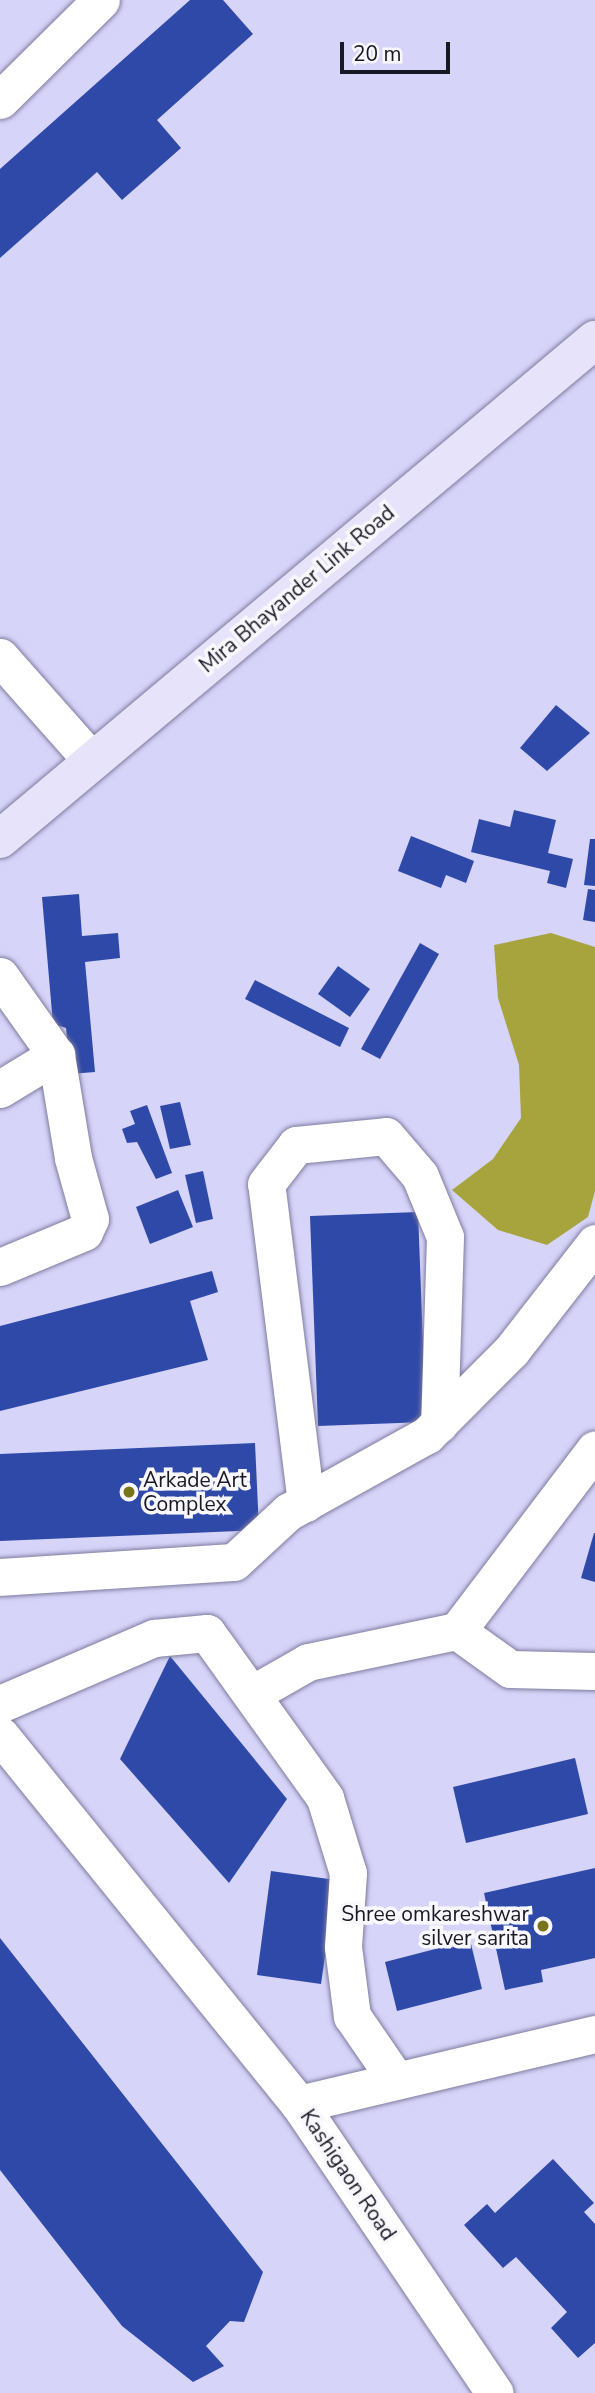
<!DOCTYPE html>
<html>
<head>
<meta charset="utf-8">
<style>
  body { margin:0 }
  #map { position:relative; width:595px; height:2393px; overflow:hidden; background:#d6d4f9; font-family:"Nunito Sans",sans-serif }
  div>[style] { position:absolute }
  .forest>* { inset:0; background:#a7a43d }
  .building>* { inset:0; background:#2f49a8 }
  .roads { filter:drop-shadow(0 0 2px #7e7c9e) drop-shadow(0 0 2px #7e7c9e) }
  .street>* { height:37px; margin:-18.5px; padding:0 18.5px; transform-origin:18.5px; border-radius:18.5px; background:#fff }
  .secondary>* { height:38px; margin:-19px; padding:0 19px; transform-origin:19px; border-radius:19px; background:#e6e3fa }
  .dots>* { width:19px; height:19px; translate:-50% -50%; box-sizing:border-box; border:4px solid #f9f9fd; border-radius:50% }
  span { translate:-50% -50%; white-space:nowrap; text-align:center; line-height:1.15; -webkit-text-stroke:7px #f9f9fd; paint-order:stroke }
  .street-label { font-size:21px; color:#191825 }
  .poi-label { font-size:21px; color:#191825 }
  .left { translate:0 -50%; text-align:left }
  .right { translate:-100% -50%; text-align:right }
  .scale { position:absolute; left:340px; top:42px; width:110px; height:32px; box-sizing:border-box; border:4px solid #191825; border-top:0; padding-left:9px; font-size:21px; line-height:24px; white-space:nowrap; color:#191825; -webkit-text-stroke:5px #f9f9fd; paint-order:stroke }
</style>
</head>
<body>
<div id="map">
  <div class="forest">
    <i style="clip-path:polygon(551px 933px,595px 947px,595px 1191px,588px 1217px,547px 1245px,498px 1230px,452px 1190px,493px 1159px,521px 1118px,519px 1065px,498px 998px,494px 945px)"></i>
  </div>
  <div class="building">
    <i style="clip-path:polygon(190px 0,223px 0,253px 34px,157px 120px,181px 148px,122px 200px,97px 172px,0 258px,0 169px)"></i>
    <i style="clip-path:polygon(556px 705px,590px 733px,547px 771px,520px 748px)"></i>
    <i style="clip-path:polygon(514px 810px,556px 820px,548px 853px,573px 859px,566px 888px,547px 883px,550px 871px,471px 852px,479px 819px,510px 827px)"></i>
    <i style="clip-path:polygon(411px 836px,474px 861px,466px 883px,446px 875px,441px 888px,398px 871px)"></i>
    <i style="clip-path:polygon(590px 839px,595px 839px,595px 886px,584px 885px)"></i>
    <i style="clip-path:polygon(588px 889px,595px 890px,595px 922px,583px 920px)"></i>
    <i style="clip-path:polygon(79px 894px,82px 936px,118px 933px,120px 958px,85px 962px,95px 1072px,70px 1074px,66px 1028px,53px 1024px,42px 897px)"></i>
    <i style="clip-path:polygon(420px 943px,439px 954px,380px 1059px,361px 1049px)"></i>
    <i style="clip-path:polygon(338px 966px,370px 989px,350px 1017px,318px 994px)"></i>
    <i style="clip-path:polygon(255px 980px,349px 1028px,340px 1047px,245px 999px)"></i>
    <i style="clip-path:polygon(180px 1102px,191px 1145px,170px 1149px,160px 1106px)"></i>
    <i style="clip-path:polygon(147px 1105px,172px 1173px,156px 1179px,137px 1142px,127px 1143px,122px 1129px,135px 1124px,130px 1111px)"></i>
    <i style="clip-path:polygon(203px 1171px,213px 1219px,196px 1223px,185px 1175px)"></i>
    <i style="clip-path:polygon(178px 1190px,193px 1227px,150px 1244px,136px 1207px)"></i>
    <i style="clip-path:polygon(418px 1212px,426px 1422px,318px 1426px,310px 1216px)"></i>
    <i style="clip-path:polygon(212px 1271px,218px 1292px,190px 1301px,208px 1360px,0 1411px,0 1326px)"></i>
    <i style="clip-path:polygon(255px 1443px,259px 1530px,0 1541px,0 1454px)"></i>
    <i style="clip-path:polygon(594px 1533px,595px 1533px,595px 1582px,581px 1578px)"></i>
    <i style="clip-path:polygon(170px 1656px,287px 1799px,229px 1883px,120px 1759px)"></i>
    <i style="clip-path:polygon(575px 1758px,588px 1814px,466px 1843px,453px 1787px)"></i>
    <i style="clip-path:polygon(595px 1868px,595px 1958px,541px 1970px,543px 1982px,505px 1990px,484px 1893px)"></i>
    <i style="clip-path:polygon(271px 1871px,336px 1880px,321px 1984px,257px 1975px)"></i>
    <i style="clip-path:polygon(0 1938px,263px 2272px,244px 2322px,230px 2321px,206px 2346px,224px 2366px,193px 2382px,122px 2326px,0 2170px)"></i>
    <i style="clip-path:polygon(470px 1940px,482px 1989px,397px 2011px,385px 1962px)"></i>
    <i style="clip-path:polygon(553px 2159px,594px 2203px,584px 2212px,595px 2224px,595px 2343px,578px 2358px,551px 2328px,567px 2312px,516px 2257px,503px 2268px,464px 2225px,487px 2204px,495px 2213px)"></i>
  </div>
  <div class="roads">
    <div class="street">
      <i style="left:0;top:100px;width:142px;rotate:-44.7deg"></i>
      <i style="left:0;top:657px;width:139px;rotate:48.5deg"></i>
      <i style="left:0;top:976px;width:97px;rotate:54.7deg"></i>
      <i style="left:56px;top:1055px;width:104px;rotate:80.6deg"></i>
      <i style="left:73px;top:1158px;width:63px;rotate:74.4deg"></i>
      <i style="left:90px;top:1219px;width:14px;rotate:115deg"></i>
      <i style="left:84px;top:1232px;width:91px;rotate:157.4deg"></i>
      <i style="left:0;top:1089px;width:66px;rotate:-31.3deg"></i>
      <i style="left:306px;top:1503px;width:321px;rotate:-97.1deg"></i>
      <i style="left:266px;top:1184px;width:49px;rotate:-52.4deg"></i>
      <i style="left:296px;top:1145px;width:90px;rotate:-5.7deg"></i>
      <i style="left:386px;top:1136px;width:52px;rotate:49.6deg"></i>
      <i style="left:420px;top:1176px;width:66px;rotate:67.7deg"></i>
      <i style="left:445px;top:1237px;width:187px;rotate:91.8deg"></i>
      <i style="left:0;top:1577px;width:234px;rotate:-3.7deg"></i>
      <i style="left:234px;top:1562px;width:74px;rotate:-42.8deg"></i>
      <i style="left:288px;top:1512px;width:159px;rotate:-29deg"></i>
      <i style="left:427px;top:1435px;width:119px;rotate:-45deg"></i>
      <i style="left:511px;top:1351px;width:137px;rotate:-52.1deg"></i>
      <i style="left:457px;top:1631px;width:65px;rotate:35.6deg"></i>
      <i style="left:510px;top:1669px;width:85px;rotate:1.3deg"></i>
      <i style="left:252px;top:1694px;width:64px;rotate:-29.7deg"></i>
      <i style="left:308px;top:1662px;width:152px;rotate:-11.8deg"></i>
      <i style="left:457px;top:1631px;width:228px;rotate:-52.8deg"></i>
      <i style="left:0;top:1704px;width:168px;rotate:-23.2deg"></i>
      <i style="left:154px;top:1638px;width:53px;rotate:-5.4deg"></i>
      <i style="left:207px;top:1633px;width:203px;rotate:54.4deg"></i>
      <i style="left:325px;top:1798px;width:78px;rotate:73deg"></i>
      <i style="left:348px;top:1873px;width:74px;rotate:93.9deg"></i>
      <i style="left:343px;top:1947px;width:70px;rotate:82.6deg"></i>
      <i style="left:352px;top:2016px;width:78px;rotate:55.5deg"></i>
      <i style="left:0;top:1735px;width:475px;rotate:51deg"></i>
      <i style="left:299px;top:2104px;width:349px;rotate:55.9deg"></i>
      <i style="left:299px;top:2104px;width:304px;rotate:-13.3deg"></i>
    </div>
    <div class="secondary">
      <i style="left:0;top:839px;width:777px;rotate:-39.99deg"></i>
    </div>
  </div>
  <div class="dots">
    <i style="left:129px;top:1492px;background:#777419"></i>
    <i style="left:543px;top:1926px;background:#777419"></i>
  </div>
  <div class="street-label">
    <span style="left:297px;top:589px;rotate:-40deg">Mira Bhayander Link Road</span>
    <span style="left:348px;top:2175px;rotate:56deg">Kashigaon Road</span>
  </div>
  <div class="poi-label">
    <span class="left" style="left:143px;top:1492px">Arkade Art<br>Complex</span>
    <span class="right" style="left:529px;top:1926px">Shree omkareshwar<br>silver sarita</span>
  </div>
  <div class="scale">20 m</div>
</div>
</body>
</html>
